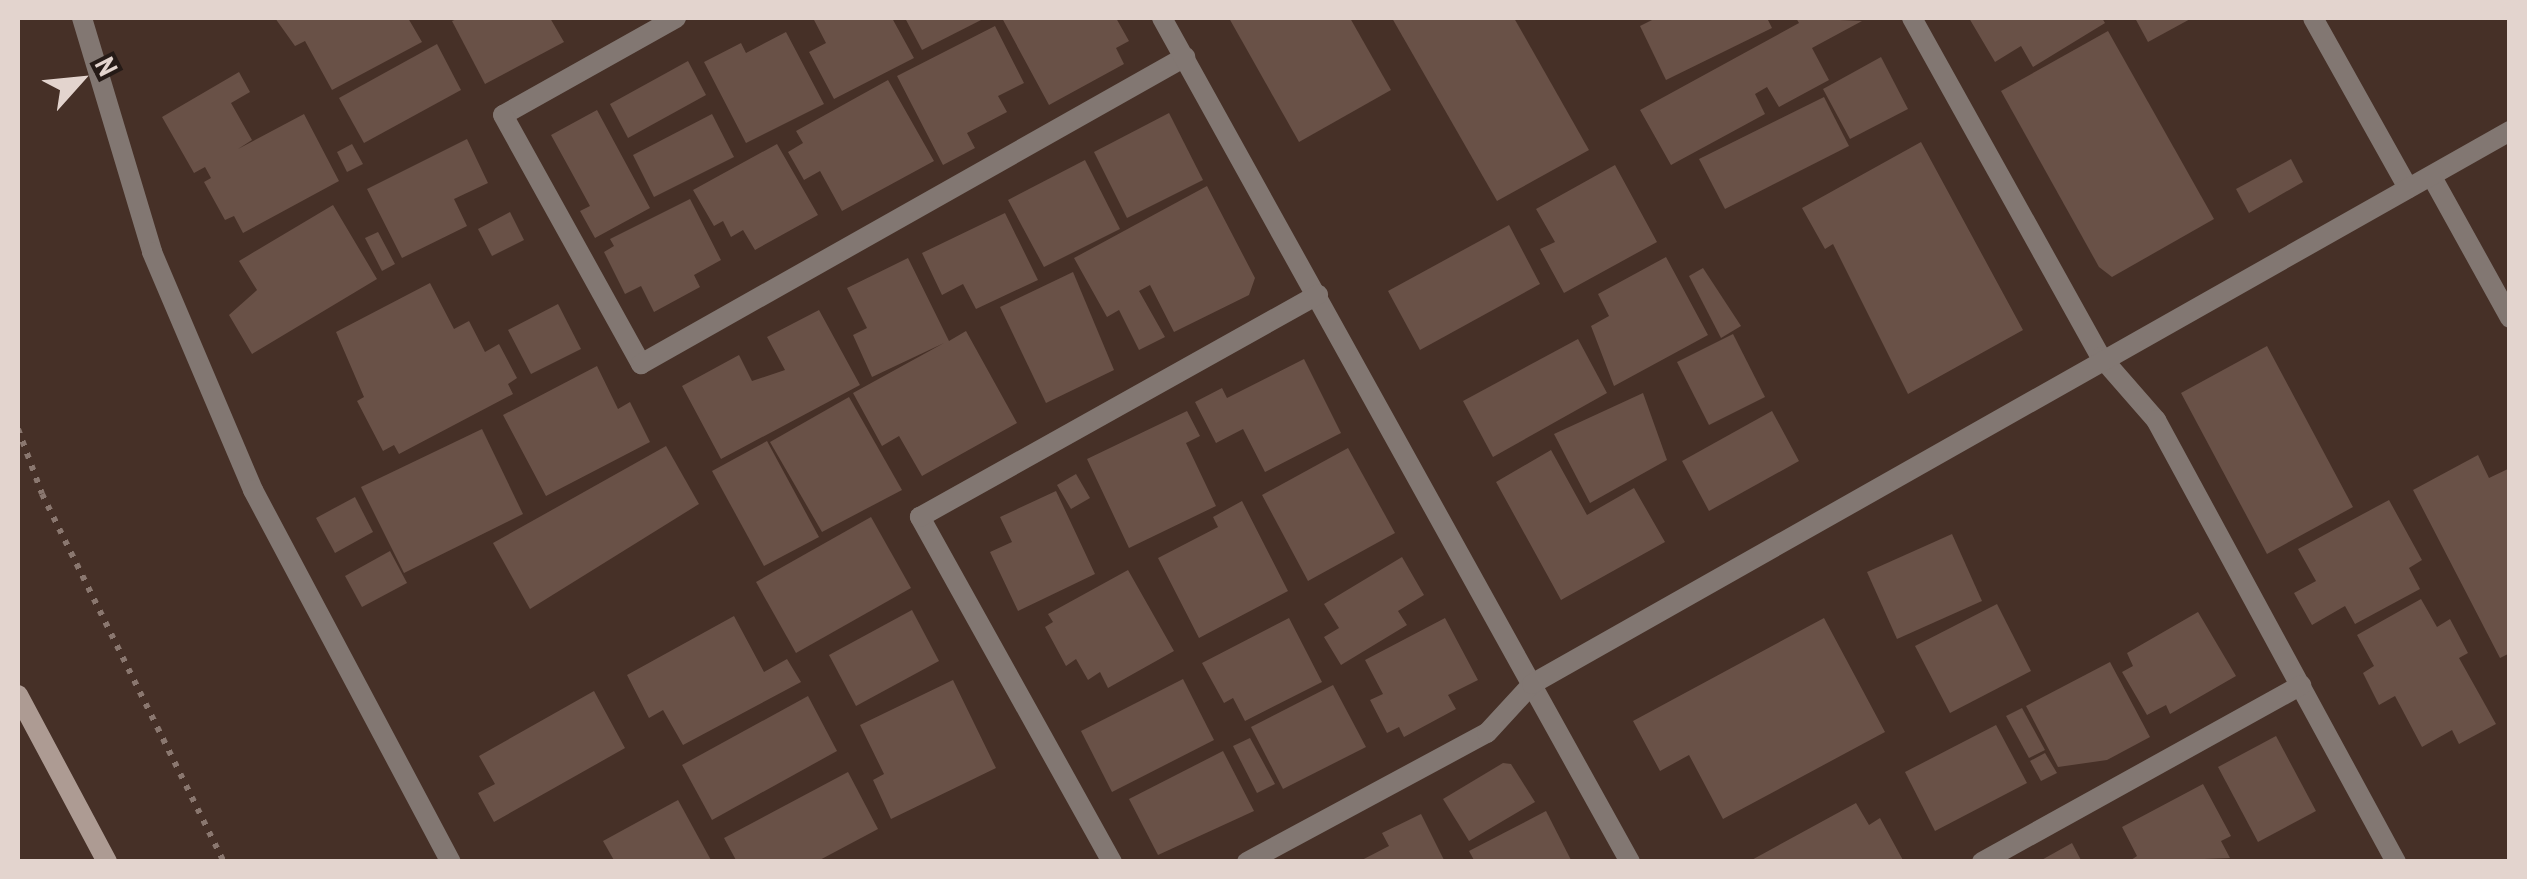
<!DOCTYPE html>
<html>
<head>
<meta charset="utf-8">
<style>
  body { margin:0 }
  #map { position:relative; width:2527px; height:879px; overflow:hidden; background:#463027; font-family:"Archivo Narrow",sans-serif }
  div>[style] { position:absolute }
  .building>* { inset:0; background:#695147 }
  .path>* { height:6px; margin-top:-3px; transform-origin:0; background:repeating-linear-gradient(90deg,#8a776f 0 5px,transparent 0 13px) }
  .minor>* { height:20px; margin:-10px; padding:0 10px; transform-origin:10px; border-radius:10px; background:#827772 }
  .secondary>* { height:20px; margin:-10px; padding:0 10px; transform-origin:10px; border-radius:10px; background:#ad9b93 }
  span { translate:-50% -50%; white-space:nowrap; text-align:center; line-height:1.15; -webkit-text-stroke:10px #251a16; paint-order:stroke }
  .frame { position:absolute; inset:0; border:20px solid #e3d4ce; pointer-events:none }
  .north { position:absolute; left:30px; top:30px; width:100px; height:100px; -webkit-text-stroke:8px #251a16; paint-order:stroke; rotate:63deg; font-size:28px; font-weight:700; line-height:40px; text-align:center; color:#e3d4ce }
  .north::after { content:''; display:block; margin:auto; width:35px; height:45px; background:#e3d4ce; clip-path:polygon(50% 0,100% 100%,50% 72%,0 100%) }
</style>
</head>
<body>
<div id="map">
  <div class="building">
    <i style="clip-path:polygon(275px 18px,408px 18px,422px 42px,332px 90px,305px 41px,295px 46px)"></i>
    <i style="clip-path:polygon(459px 18px,550px 18px,564px 42px,485px 84px,452px 21px)"></i>
    <i style="clip-path:polygon(813px 18px,892px 18px,914px 58px,834px 99px,809px 52px,826px 43px)"></i>
    <i style="clip-path:polygon(905px 18px,985px 18px,922px 50px)"></i>
    <i style="clip-path:polygon(1002px 18px,1116px 18px,1129px 41px,1116px 48px,1124px 64px,1049px 105px)"></i>
    <i style="clip-path:polygon(1229px 18px,1350px 18px,1391px 90px,1299px 142px)"></i>
    <i style="clip-path:polygon(1392px 18px,1514px 18px,1589px 150px,1497px 201px)"></i>
    <i style="clip-path:polygon(1656px 18px,1767px 18px,1772px 28px,1666px 80px,1640px 26px)"></i>
    <i style="clip-path:polygon(1796px 18px,1862px 21px,1812px 48px,1829px 80px,1779px 107px,1767px 87px,1755px 94px,1765px 114px,1671px 165px,1640px 110px,1799px 23px)"></i>
    <i style="clip-path:polygon(1969px 18px,2102px 18px,2105px 23px,2033px 67px,2021px 46px,1995px 62px)"></i>
    <i style="clip-path:polygon(2135px 18px,2192px 18px,2148px 42px)"></i>
    <i style="clip-path:polygon(995px 26px,1024px 83px,998px 96px,1007px 112px,967px 133px,975px 148px,943px 165px,897px 76px)"></i>
    <i style="clip-path:polygon(2108px 31px,2214px 219px,2112px 277px,2099px 267px,2001px 91px)"></i>
    <i style="clip-path:polygon(786px 32px,824px 104px,746px 143px,704px 62px,741px 43px,746px 53px)"></i>
    <i style="clip-path:polygon(437px 44px,461px 90px,364px 143px,339px 98px)"></i>
    <i style="clip-path:polygon(1881px 57px,1908px 109px,1850px 139px,1823px 89px)"></i>
    <i style="clip-path:polygon(688px 61px,706px 95px,628px 138px,610px 104px)"></i>
    <i style="clip-path:polygon(239px 72px,250px 92px,231px 103px,252px 140px,238px 149px,304px 114px,339px 181px,243px 233px,234px 216px,225px 220px,204px 182px,211px 178px,205px 167px,194px 173px,162px 117px)"></i>
    <i style="clip-path:polygon(888px 80px,934px 161px,842px 211px,820px 171px,804px 180px,788px 152px,803px 143px,796px 131px)"></i>
    <i style="clip-path:polygon(1824px 97px,1849px 146px,1725px 209px,1699px 159px)"></i>
    <i style="clip-path:polygon(597px 110px,650px 208px,595px 238px,580px 211px,590px 206px,551px 135px)"></i>
    <i style="clip-path:polygon(1169px 113px,1203px 180px,1127px 218px,1094px 152px)"></i>
    <i style="clip-path:polygon(712px 114px,734px 157px,654px 197px,633px 155px)"></i>
    <i style="clip-path:polygon(467px 139px,488px 183px,454px 199px,467px 226px,402px 258px,367px 189px)"></i>
    <i style="clip-path:polygon(1921px 142px,2023px 330px,1908px 394px,1833px 244px,1825px 249px,1802px 208px)"></i>
    <i style="clip-path:polygon(352px 144px,363px 164px,347px 172px,337px 152px)"></i>
    <i style="clip-path:polygon(777px 144px,818px 215px,755px 250px,743px 230px,731px 237px,723px 221px,714px 226px,693px 190px)"></i>
    <i style="clip-path:polygon(2291px 159px,2303px 182px,2249px 213px,2236px 189px)"></i>
    <i style="clip-path:polygon(1085px 160px,1120px 229px,1044px 267px,1008px 200px)"></i>
    <i style="clip-path:polygon(1615px 165px,1657px 242px,1564px 293px,1540px 249px,1555px 242px,1536px 209px)"></i>
    <i style="clip-path:polygon(1207px 186px,1255px 278px,1249px 295px,1174px 332px,1150px 285px,1139px 291px,1165px 337px,1139px 350px,1119px 310px,1107px 317px,1074px 258px)"></i>
    <i style="clip-path:polygon(690px 199px,721px 260px,694px 275px,700px 287px,654px 312px,641px 286px,625px 294px,604px 252px,614px 246px,610px 239px)"></i>
    <i style="clip-path:polygon(333px 205px,377px 279px,252px 354px,229px 315px,257px 290px,239px 261px)"></i>
    <i style="clip-path:polygon(510px 212px,524px 240px,492px 256px,478px 229px)"></i>
    <i style="clip-path:polygon(1005px 213px,1038px 280px,976px 309px,963px 284px,942px 295px,922px 253px)"></i>
    <i style="clip-path:polygon(1509px 225px,1540px 284px,1420px 350px,1388px 291px)"></i>
    <i style="clip-path:polygon(378px 232px,395px 264px,382px 271px,365px 238px)"></i>
    <i style="clip-path:polygon(1666px 257px,1708px 335px,1614px 386px,1591px 326px,1609px 316px,1598px 294px)"></i>
    <i style="clip-path:polygon(908px 258px,949px 341px,966px 331px,1017px 423px,922px 476px,899px 436px,882px 446px,853px 393px,944px 343px,872px 377px,853px 335px,867px 328px,847px 288px)"></i>
    <i style="clip-path:polygon(1703px 268px,1741px 326px,1721px 338px,1689px 276px)"></i>
    <i style="clip-path:polygon(1073px 272px,1114px 370px,1046px 403px,1000px 307px)"></i>
    <i style="clip-path:polygon(430px 283px,454px 329px,469px 321px,485px 352px,499px 344px,517px 378px,508px 384px,513px 394px,399px 454px,394px 445px,383px 451px,357px 401px,364px 397px,336px 332px)"></i>
    <i style="clip-path:polygon(558px 304px,581px 349px,531px 374px,508px 330px)"></i>
    <i style="clip-path:polygon(819px 310px,860px 385px,721px 459px,682px 386px,739px 355px,752px 381px,785px 370px,767px 337px)"></i>
    <i style="clip-path:polygon(1733px 334px,1765px 397px,1709px 425px,1677px 362px)"></i>
    <i style="clip-path:polygon(1578px 339px,1607px 393px,1493px 457px,1463px 401px)"></i>
    <i style="clip-path:polygon(2267px 346px,2353px 507px,2267px 554px,2181px 393px)"></i>
    <i style="clip-path:polygon(1304px 359px,1341px 433px,1265px 472px,1243px 429px,1216px 443px,1195px 402px,1222px 388px,1227px 398px)"></i>
    <i style="clip-path:polygon(597px 366px,618px 409px,630px 402px,650px 442px,546px 496px,503px 415px)"></i>
    <i style="clip-path:polygon(1643px 393px,1667px 460px,1590px 503px,1554px 434px)"></i>
    <i style="clip-path:polygon(849px 397px,902px 490px,822px 532px,770px 442px)"></i>
    <i style="clip-path:polygon(1187px 411px,1200px 436px,1186px 443px,1216px 506px,1129px 548px,1087px 459px)"></i>
    <i style="clip-path:polygon(1772px 411px,1799px 461px,1709px 511px,1682px 461px)"></i>
    <i style="clip-path:polygon(482px 429px,523px 514px,404px 573px,361px 487px)"></i>
    <i style="clip-path:polygon(767px 441px,819px 537px,764px 566px,712px 471px)"></i>
    <i style="clip-path:polygon(666px 446px,699px 504px,530px 609px,493px 543px)"></i>
    <i style="clip-path:polygon(1348px 448px,1395px 533px,1308px 581px,1262px 495px)"></i>
    <i style="clip-path:polygon(1551px 450px,1587px 515px,1634px 488px,1665px 542px,1561px 600px,1496px 482px)"></i>
    <i style="clip-path:polygon(2478px 455px,2489px 478px,2510px 468px,2510px 653px,2500px 658px,2413px 490px)"></i>
    <i style="clip-path:polygon(1076px 474px,1090px 498px,1071px 509px,1057px 485px)"></i>
    <i style="clip-path:polygon(1056px 491px,1095px 574px,1018px 611px,990px 552px,1012px 542px,1000px 517px)"></i>
    <i style="clip-path:polygon(355px 497px,373px 532px,335px 553px,316px 518px)"></i>
    <i style="clip-path:polygon(2389px 500px,2422px 560px,2409px 568px,2420px 589px,2355px 624px,2345px 606px,2312px 625px,2294px 593px,2316px 581px,2298px 549px)"></i>
    <i style="clip-path:polygon(1242px 501px,1288px 591px,1199px 638px,1158px 558px,1218px 527px,1213px 517px)"></i>
    <i style="clip-path:polygon(871px 517px,911px 588px,796px 653px,756px 582px)"></i>
    <i style="clip-path:polygon(1952px 534px,1982px 601px,1897px 639px,1867px 572px)"></i>
    <i style="clip-path:polygon(390px 551px,407px 583px,362px 607px,345px 576px)"></i>
    <i style="clip-path:polygon(1402px 557px,1424px 595px,1398px 611px,1407px 625px,1341px 665px,1324px 637px,1339px 628px,1324px 604px)"></i>
    <i style="clip-path:polygon(1128px 570px,1174px 651px,1108px 688px,1100px 672px,1088px 680px,1076px 659px,1066px 666px,1045px 627px,1053px 622px,1048px 614px)"></i>
    <i style="clip-path:polygon(2421px 599px,2437px 627px,2450px 619px,2468px 653px,2459px 658px,2496px 724px,2459px 744px,2452px 730px,2422px 747px,2395px 696px,2379px 705px,2363px 673px,2374px 666px,2357px 635px)"></i>
    <i style="clip-path:polygon(1997px 604px,2031px 671px,1950px 713px,1915px 646px)"></i>
    <i style="clip-path:polygon(912px 610px,939px 661px,856px 706px,829px 655px)"></i>
    <i style="clip-path:polygon(2198px 612px,2236px 676px,2170px 714px,2166px 705px,2147px 715px,2122px 672px,2133px 666px,2127px 653px)"></i>
    <i style="clip-path:polygon(734px 616px,764px 672px,787px 659px,801px 682px,683px 745px,663px 710px,649px 718px,627px 675px)"></i>
    <i style="clip-path:polygon(1289px 618px,1322px 682px,1245px 721px,1233px 698px,1224px 703px,1202px 663px)"></i>
    <i style="clip-path:polygon(1445px 618px,1478px 680px,1448px 695px,1456px 709px,1404px 737px,1399px 727px,1387px 733px,1370px 700px,1383px 694px,1365px 660px)"></i>
    <i style="clip-path:polygon(1824px 618px,1885px 732px,1723px 819px,1689px 755px,1660px 771px,1633px 721px)"></i>
    <i style="clip-path:polygon(2110px 662px,2150px 737px,2107px 760px,2058px 767px,2026px 706px)"></i>
    <i style="clip-path:polygon(1183px 679px,1214px 740px,1112px 792px,1081px 731px)"></i>
    <i style="clip-path:polygon(953px 680px,996px 768px,891px 819px,873px 780px,884px 774px,860px 725px)"></i>
    <i style="clip-path:polygon(1333px 685px,1366px 747px,1283px 789px,1251px 727px)"></i>
    <i style="clip-path:polygon(594px 691px,625px 748px,494px 822px,478px 793px,495px 784px,479px 756px)"></i>
    <i style="clip-path:polygon(808px 696px,837px 751px,712px 820px,682px 765px)"></i>
    <i style="clip-path:polygon(2022px 708px,2045px 750px,2029px 758px,2006px 716px)"></i>
    <i style="clip-path:polygon(1996px 725px,2027px 783px,1935px 831px,1905px 772px)"></i>
    <i style="clip-path:polygon(2276px 736px,2316px 811px,2258px 842px,2218px 767px)"></i>
    <i style="clip-path:polygon(1250px 738px,1275px 784px,1257px 793px,1233px 746px)"></i>
    <i style="clip-path:polygon(1223px 751px,1254px 811px,1158px 855px,1129px 799px)"></i>
    <i style="clip-path:polygon(2045px 753px,2057px 773px,2041px 781px,2030px 761px)"></i>
    <i style="clip-path:polygon(1503px 763px,1511px 764px,1535px 802px,1469px 841px,1443px 799px)"></i>
    <i style="clip-path:polygon(848px 772px,878px 829px,816px 862px,737px 862px,724px 838px)"></i>
    <i style="clip-path:polygon(2203px 784px,2231px 836px,2221px 841px,2230px 858px,2128px 862px,2137px 856px,2122px 827px)"></i>
    <i style="clip-path:polygon(678px 800px,712px 862px,615px 862px,603px 841px)"></i>
    <i style="clip-path:polygon(1856px 803px,1869px 825px,1880px 818px,1904px 862px,1748px 862px)"></i>
    <i style="clip-path:polygon(1546px 811px,1572px 862px,1475px 862px,1469px 851px)"></i>
    <i style="clip-path:polygon(1421px 814px,1445px 862px,1358px 862px,1389px 846px,1382px 833px)"></i>
    <i style="clip-path:polygon(2072px 843px,2082px 862px,2038px 862px)"></i>
  </div>
  <div class="path">
    <i style="left:18px;top:429px;width:69px;rotate:69.7deg"></i>
    <i style="left:42px;top:494px;width:411px;rotate:63.7deg"></i>
  </div>
  <div class="minor">
    <i style="left:82px;top:18px;width:244px;rotate:73.3deg"></i>
    <i style="left:152px;top:252px;width:259px;rotate:67deg"></i>
    <i style="left:253px;top:490px;width:421px;rotate:62deg"></i>
    <i style="left:676px;top:18px;width:198px;rotate:150.7deg"></i>
    <i style="left:503px;top:115px;width:285px;rotate:61deg"></i>
    <i style="left:641px;top:364px;width:625px;rotate:-29.44deg"></i>
    <i style="left:1162px;top:18px;width:965px;rotate:60.99deg"></i>
    <i style="left:1912px;top:18px;width:388px;rotate:60.9deg"></i>
    <i style="left:2101px;top:357px;width:84px;rotate:48.9deg"></i>
    <i style="left:2156px;top:420px;width:503px;rotate:61.5deg"></i>
    <i style="left:2313px;top:18px;width:195px;rotate:60.8deg"></i>
    <i style="left:2432px;top:177px;width:161px;rotate:61deg"></i>
    <i style="left:1112px;top:862px;width:395px;rotate:-119.1deg"></i>
    <i style="left:920px;top:517px;width:456px;rotate:-29.2deg"></i>
    <i style="left:1247px;top:862px;width:272px;rotate:-28.3deg"></i>
    <i style="left:1487px;top:733px;width:67px;rotate:-47.4deg"></i>
    <i style="left:1532px;top:684px;width:1124px;rotate:-29.49deg"></i>
    <i style="left:1982px;top:862px;width:365px;rotate:-29deg"></i>
  </div>
  <div class="secondary">
    <i style="left:18px;top:695px;width:189px;rotate:61.9deg"></i>
  </div>
  <div class="frame"></div>
  <div class="north">N</div>
</div>
</body>
</html>
